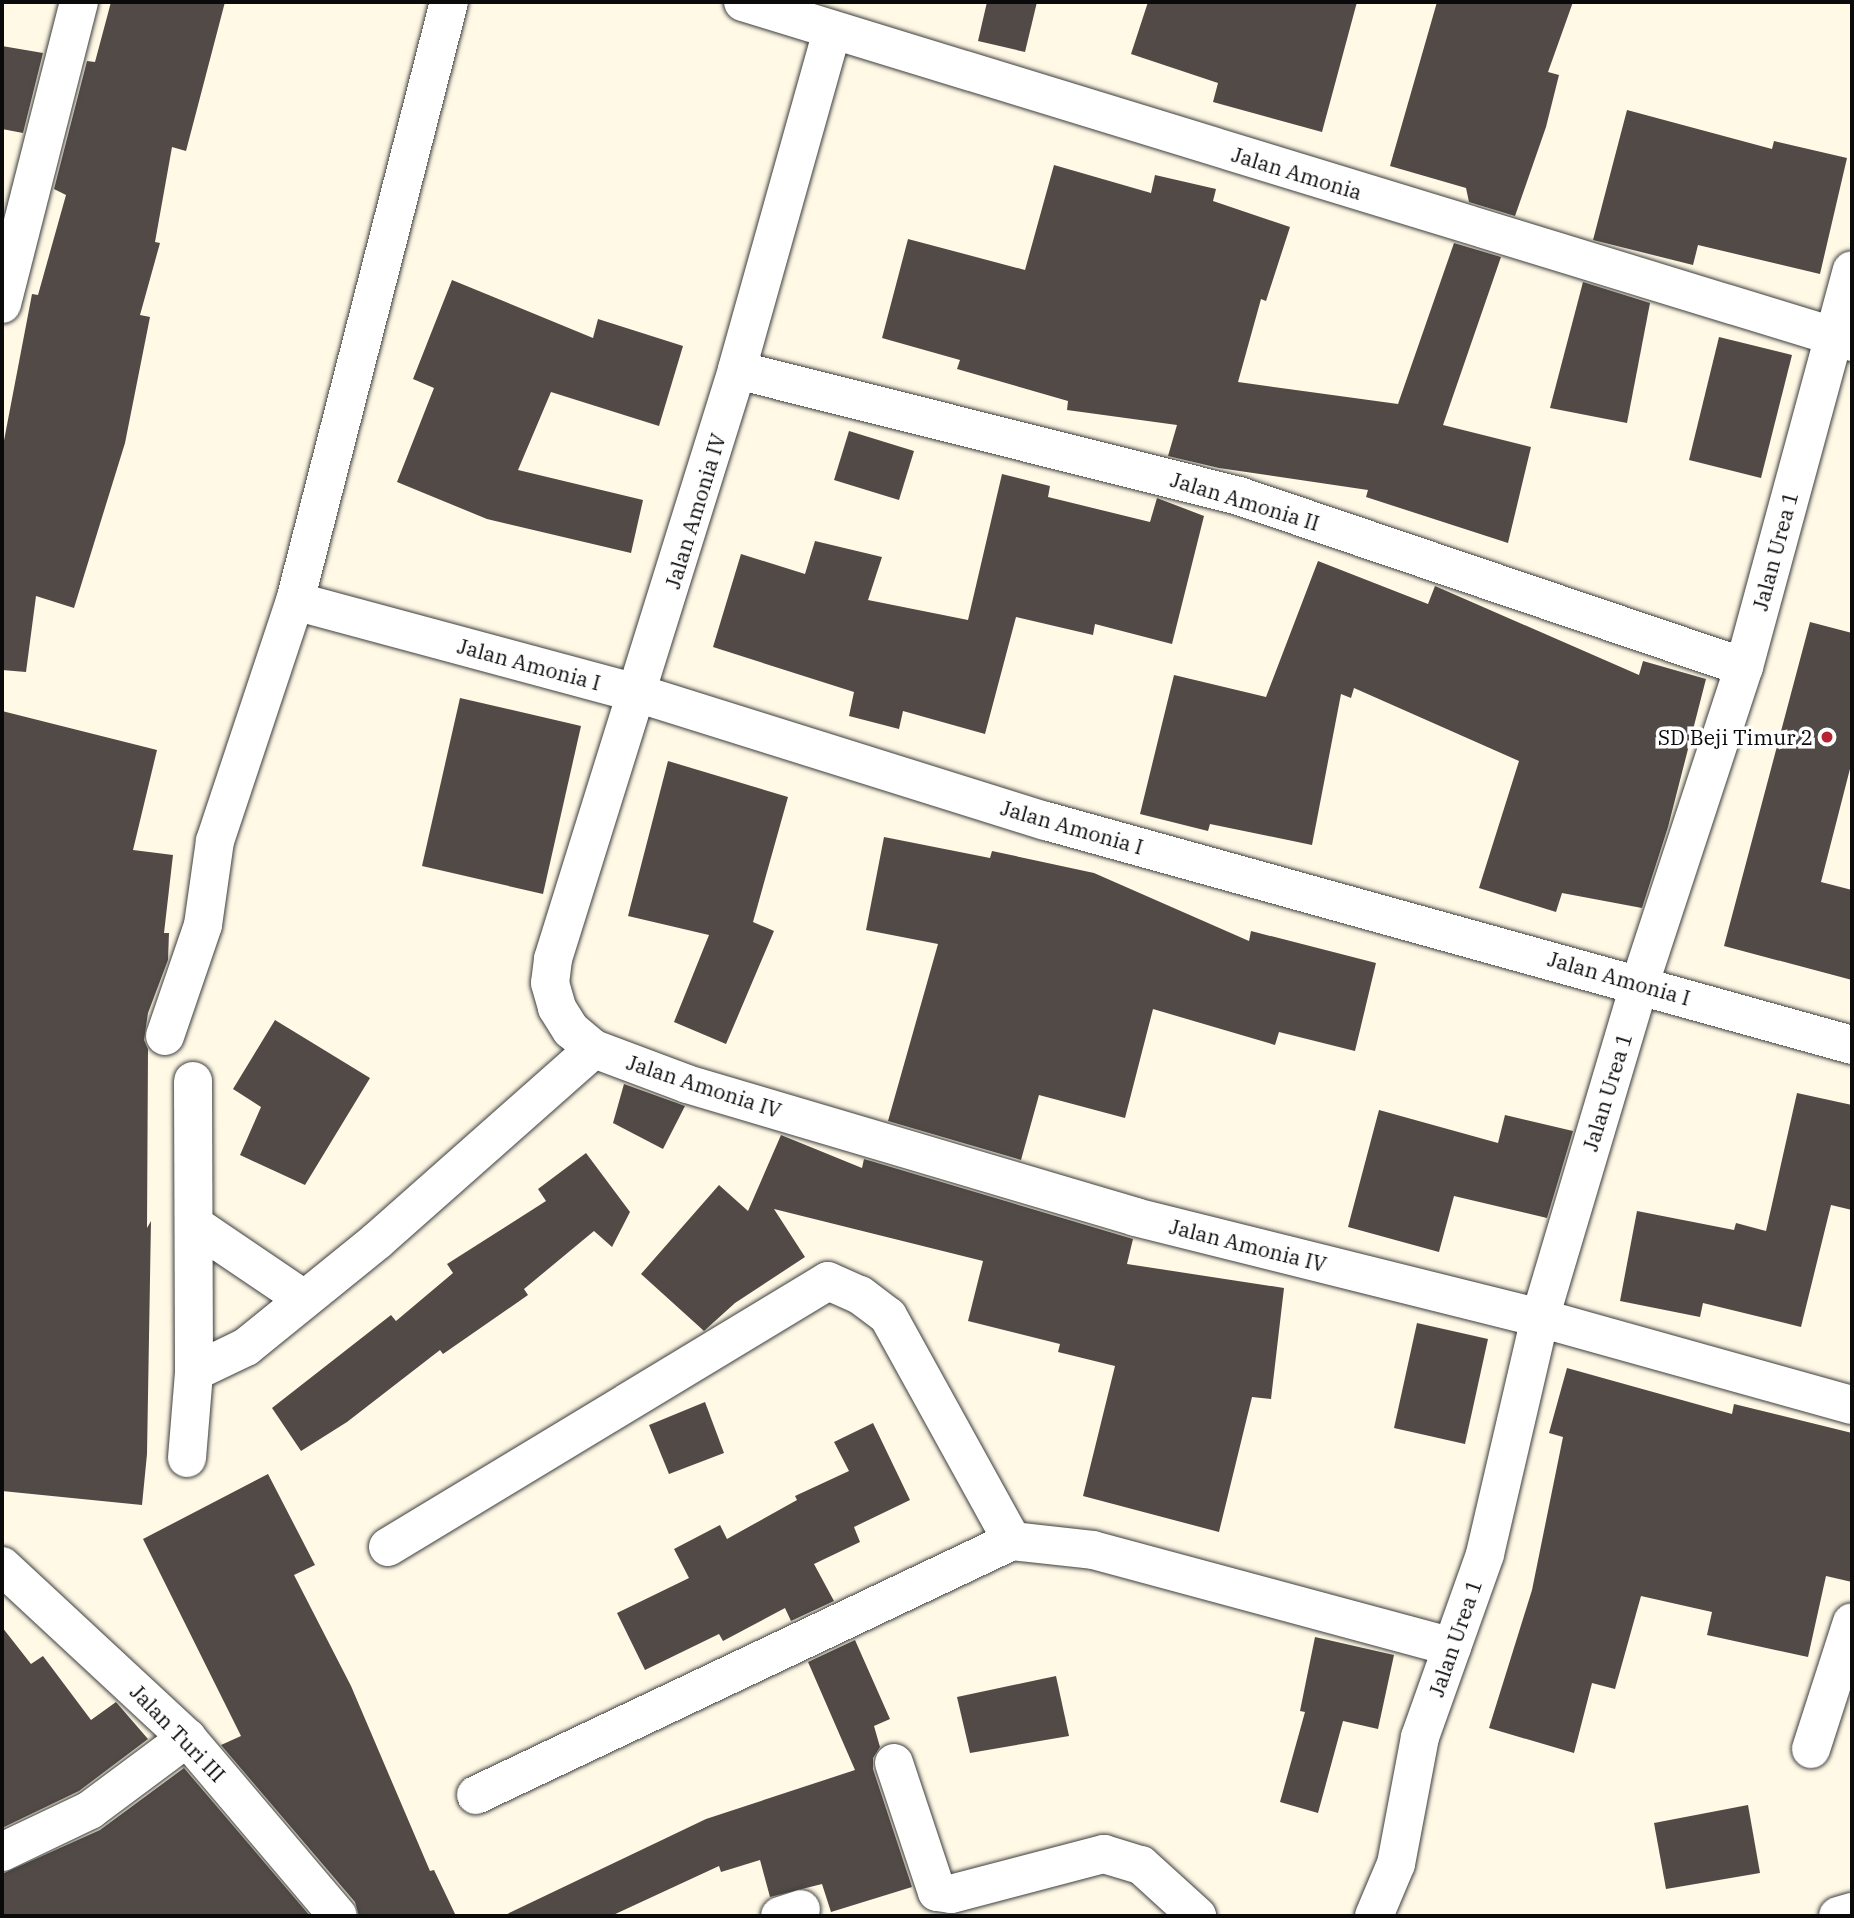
<!DOCTYPE html>
<html>
<head>
<meta charset="utf-8">
<style>
  body { margin:0 }
  #map { position:relative; width:1854px; height:1918px; overflow:hidden; background:#fff9e6; font-family:"IBM Plex Serif",serif }
  div>[style] { position:absolute }
  .building>* { inset:0; background:#524a46 }
  .roads { filter:drop-shadow(0 0 2px #3d3d3d) drop-shadow(0 0 2px #3d3d3d) }
  .minor>* { height:38px; margin:-19px; padding:0 19px; transform-origin:19px; border-radius:19px; background:#fff }
  .dots>* { width:19px; height:19px; translate:-50% -50%; box-sizing:border-box; border:4px solid #fff; border-radius:50% }
  span { translate:-50% -50%; white-space:nowrap; text-align:center; line-height:1.15; -webkit-text-stroke:7px #fff; paint-order:stroke }
  .street-label { font-size:21px; color:#0a0a0a }
  .poi-label { font-size:21px; color:#0a0a0a }
  .right { translate:-100% -50%; text-align:right }
  .frame { position:absolute; inset:0; border:4px solid #0a0a0a; pointer-events:none }
</style>
</head>
<body>
<div id="map">
  <div class="building">
    <i style="clip-path:polygon(111px 2px,225px 2px,186px 151px,172px 147px,155px 242px,160px 243px,140px 315px,150px 317px,125px 443px,74px 608px,36px 596px,26px 672px,2px 670px,2px 451px,32px 294px,38px 295px,66px 195px,54px 189px,87px 61px,95px 62px)"></i>
    <i style="clip-path:polygon(987px 2px,1037px 2px,1025px 52px,978px 41px)"></i>
    <i style="clip-path:polygon(1148px 2px,1357px 2px,1322px 132px,1213px 102px,1218px 83px,1131px 54px)"></i>
    <i style="clip-path:polygon(1437px 2px,1573px 2px,1548px 72px,1559px 75px,1546px 127px,1515px 216px,1469px 202px,1466px 188px,1390px 166px)"></i>
    <i style="clip-path:polygon(2px 46px,43px 53px,23px 133px,2px 129px)"></i>
    <i style="clip-path:polygon(1627px 110px,1772px 149px,1774px 141px,1847px 158px,1820px 274px,1698px 245px,1693px 265px,1593px 240px)"></i>
    <i style="clip-path:polygon(1054px 165px,1151px 193px,1155px 175px,1216px 189px,1213px 201px,1290px 227px,1266px 301px,1261px 299px,1238px 382px,1398px 404px,1454px 243px,1501px 257px,1443px 425px,1531px 447px,1508px 543px,1366px 497px,1368px 490px,1219px 468px,1168px 456px,1177px 425px,1067px 410px,1068px 401px,957px 369px,960px 360px,882px 338px,908px 239px,1025px 270px)"></i>
    <i style="clip-path:polygon(452px 280px,593px 338px,598px 319px,683px 346px,659px 426px,551px 392px,518px 470px,643px 500px,631px 553px,487px 519px,397px 482px,434px 388px,413px 379px)"></i>
    <i style="clip-path:polygon(1583px 282px,1650px 303px,1627px 423px,1550px 408px)"></i>
    <i style="clip-path:polygon(1719px 337px,1792px 355px,1761px 478px,1689px 460px)"></i>
    <i style="clip-path:polygon(849px 431px,914px 451px,899px 500px,834px 480px)"></i>
    <i style="clip-path:polygon(1002px 474px,1050px 486px,1048px 497px,1150px 522px,1157px 498px,1204px 516px,1172px 644px,1095px 624px,1093px 635px,1016px 617px,985px 734px,903px 711px,899px 729px,849px 716px,854px 692px,713px 647px,741px 554px,805px 574px,815px 541px,882px 557px,868px 600px,968px 620px)"></i>
    <i style="clip-path:polygon(1318px 561px,1428px 604px,1435px 586px,1639px 675px,1643px 661px,1706px 679px,1668px 827px,1642px 908px,1562px 893px,1556px 912px,1479px 888px,1519px 761px,1354px 688px,1351px 698px,1341px 694px,1312px 845px,1210px 824px,1208px 831px,1140px 814px,1174px 675px,1266px 697px)"></i>
    <i style="clip-path:polygon(1810px 622px,1852px 633px,1852px 761px,1821px 882px,1852px 890px,1852px 980px,1724px 946px)"></i>
    <i style="clip-path:polygon(460px 698px,581px 726px,543px 894px,422px 866px)"></i>
    <i style="clip-path:polygon(2px 711px,157px 750px,133px 850px,173px 855px,164px 933px,169px 933px,168px 960px,148px 1013px,144px 1040px,148px 1049px,147px 1228px,151px 1221px,147px 1454px,142px 1505px,2px 1491px)"></i>
    <i style="clip-path:polygon(668px 761px,788px 797px,753px 922px,774px 931px,726px 1044px,674px 1022px,709px 935px,628px 916px)"></i>
    <i style="clip-path:polygon(884px 837px,990px 858px,992px 851px,1094px 873px,1249px 941px,1251px 931px,1376px 963px,1355px 1051px,1279px 1032px,1275px 1045px,1153px 1009px,1125px 1118px,1039px 1095px,1021px 1160px,888px 1121px,938px 944px,866px 930px)"></i>
    <i style="clip-path:polygon(275px 1020px,370px 1078px,305px 1185px,240px 1155px,261px 1107px,233px 1089px)"></i>
    <i style="clip-path:polygon(624px 1084px,685px 1106px,663px 1149px,613px 1123px)"></i>
    <i style="clip-path:polygon(1797px 1093px,1852px 1105px,1852px 1210px,1831px 1205px,1801px 1327px,1703px 1303px,1700px 1317px,1620px 1301px,1637px 1211px,1734px 1230px,1736px 1223px,1766px 1231px)"></i>
    <i style="clip-path:polygon(1379px 1110px,1498px 1143px,1505px 1115px,1573px 1131px,1547px 1218px,1454px 1196px,1439px 1252px,1348px 1227px)"></i>
    <i style="clip-path:polygon(781px 1135px,862px 1168px,864px 1159px,1133px 1239px,1127px 1264px,1284px 1288px,1271px 1399px,1252px 1397px,1219px 1532px,1083px 1496px,1115px 1366px,1058px 1352px,1060px 1344px,968px 1321px,983px 1261px,774px 1209px,805px 1257px,735px 1303px,704px 1331px,641px 1274px,719px 1185px,748px 1211px)"></i>
    <i style="clip-path:polygon(586px 1153px,630px 1212px,612px 1247px,594px 1231px,524px 1289px,528px 1295px,443px 1354px,440px 1350px,347px 1422px,301px 1451px,272px 1408px,391px 1315px,396px 1321px,453px 1273px,447px 1264px,546px 1201px,538px 1189px)"></i>
    <i style="clip-path:polygon(1417px 1323px,1488px 1339px,1465px 1444px,1394px 1428px)"></i>
    <i style="clip-path:polygon(1567px 1368px,1732px 1414px,1734px 1404px,1852px 1433px,1852px 1582px,1826px 1576px,1808px 1657px,1707px 1635px,1712px 1612px,1641px 1596px,1615px 1689px,1592px 1683px,1574px 1753px,1489px 1728px,1532px 1590px,1563px 1437px,1549px 1433px)"></i>
    <i style="clip-path:polygon(705px 1402px,724px 1453px,669px 1474px,649px 1425px)"></i>
    <i style="clip-path:polygon(873px 1423px,910px 1500px,854px 1527px,860px 1542px,814px 1564px,834px 1601px,791px 1621px,785px 1608px,723px 1641px,719px 1634px,645px 1670px,617px 1613px,689px 1578px,674px 1549px,720px 1525px,727px 1539px,797px 1500px,795px 1496px,849px 1471px,834px 1442px)"></i>
    <i style="clip-path:polygon(268px 1474px,315px 1565px,294px 1575px,351px 1686px,430px 1871px,434px 1870px,456px 1916px,359px 1916px,355px 1902px,221px 1745px,241px 1736px,143px 1539px)"></i>
    <i style="clip-path:polygon(2px 1627px,31px 1664px,43px 1656px,91px 1720px,116px 1702px,148px 1739px,79px 1791px,2px 1828px)"></i>
    <i style="clip-path:polygon(1315px 1637px,1394px 1655px,1378px 1729px,1343px 1721px,1318px 1813px,1280px 1802px,1305px 1712px,1300px 1711px)"></i>
    <i style="clip-path:polygon(855px 1640px,890px 1719px,874px 1726px,880px 1747px,873px 1758px,873px 1769px,912px 1887px,831px 1912px,822px 1884px,770px 1897px,760px 1860px,721px 1872px,719px 1866px,611px 1916px,503px 1916px,706px 1819px,855px 1770px,808px 1662px)"></i>
    <i style="clip-path:polygon(1056px 1676px,1069px 1736px,970px 1753px,957px 1697px)"></i>
    <i style="clip-path:polygon(184px 1768px,310px 1916px,2px 1916px,2px 1874px,100px 1830px)"></i>
    <i style="clip-path:polygon(1748px 1805px,1760px 1873px,1666px 1889px,1654px 1823px)"></i>
  </div>
  <div class="roads">
    <div class="minor">
      <i style="left:743px;top:2px;width:1160px;rotate:17.04deg"></i>
      <i style="left:832px;top:31px;width:352px;rotate:105.7deg"></i>
      <i style="left:737px;top:370px;width:617px;rotate:107.35deg"></i>
      <i style="left:553px;top:959px;width:24px;rotate:97deg"></i>
      <i style="left:550px;top:983px;width:26px;rotate:74deg"></i>
      <i style="left:557px;top:1008px;width:26px;rotate:58deg"></i>
      <i style="left:571px;top:1030px;width:30px;rotate:40deg"></i>
      <i style="left:594px;top:1049px;width:99px;rotate:20.6deg"></i>
      <i style="left:687px;top:1084px;width:467px;rotate:16.5deg"></i>
      <i style="left:1135px;top:1217px;width:417px;rotate:14deg"></i>
      <i style="left:1540px;top:1318px;width:324px;rotate:15.6deg"></i>
      <i style="left:2px;top:304px;width:312px;rotate:-75.7deg"></i>
      <i style="left:737px;top:370px;width:518px;rotate:14.09deg"></i>
      <i style="left:1239px;top:496px;width:533px;rotate:18.71deg"></i>
      <i style="left:295px;top:601px;width:357px;rotate:15.1deg"></i>
      <i style="left:640px;top:694px;width:425px;rotate:17.4deg"></i>
      <i style="left:1046px;top:821px;width:837px;rotate:15.53deg"></i>
      <i style="left:165px;top:1036px;width:117px;rotate:-71.1deg"></i>
      <i style="left:203px;top:925px;width:85px;rotate:-81.9deg"></i>
      <i style="left:215px;top:841px;width:253px;rotate:-71.6deg"></i>
      <i style="left:295px;top:601px;width:618px;rotate:-75.58deg"></i>
      <i style="left:193px;top:1081px;width:291px;rotate:89.8deg"></i>
      <i style="left:194px;top:1372px;width:58px;rotate:-25.7deg"></i>
      <i style="left:246px;top:1347px;width:170px;rotate:-39deg"></i>
      <i style="left:378px;top:1240px;width:288px;rotate:-41.5deg"></i>
      <i style="left:196px;top:1226px;width:130px;rotate:34.1deg"></i>
      <i style="left:187px;top:1458px;width:86px;rotate:-85.3deg"></i>
      <i style="left:388px;top:1547px;width:514px;rotate:-31.15deg"></i>
      <i style="left:828px;top:1281px;width:35px;rotate:24deg"></i>
      <i style="left:860px;top:1295px;width:35px;rotate:37deg"></i>
      <i style="left:888px;top:1316px;width:257px;rotate:61.1deg"></i>
      <i style="left:2px;top:1566px;width:253px;rotate:42.9deg"></i>
      <i style="left:187px;top:1738px;width:233px;rotate:49.7deg"></i>
      <i style="left:1811px;top:1749px;width:133px;rotate:-72.1deg"></i>
      <i style="left:894px;top:1763px;width:136px;rotate:71.6deg"></i>
      <i style="left:937px;top:1892px;width:14px;rotate:8deg"></i>
      <i style="left:951px;top:1894px;width:158px;rotate:-14.7deg"></i>
      <i style="left:1104px;top:1854px;width:39px;rotate:17deg"></i>
      <i style="left:1141px;top:1865px;width:76px;rotate:42.3deg"></i>
      <i style="left:476px;top:1795px;width:593px;rotate:-25.36deg"></i>
      <i style="left:1012px;top:1541px;width:81px;rotate:6.3deg"></i>
      <i style="left:1093px;top:1550px;width:372px;rotate:15.1deg"></i>
      <i style="left:2px;top:1852px;width:98px;rotate:-25.5deg"></i>
      <i style="left:90px;top:1810px;width:121px;rotate:-36.6deg"></i>
      <i style="left:780px;top:1916px;width:22px;rotate:-18deg"></i>
      <i style="left:1374px;top:1916px;width:56px;rotate:-67.1deg"></i>
      <i style="left:1396px;top:1864px;width:129px;rotate:-79.3deg"></i>
      <i style="left:1420px;top:1737px;width:194px;rotate:-70.4deg"></i>
      <i style="left:1485px;top:1554px;width:242px;rotate:-76.9deg"></i>
      <i style="left:1540px;top:1318px;width:350px;rotate:-73.4deg"></i>
      <i style="left:1640px;top:983px;width:333px;rotate:-71.8deg"></i>
      <i style="left:1744px;top:667px;width:411px;rotate:-74.8deg"></i>
      <i style="left:1838px;top:1916px;width:15px;rotate:-16deg"></i>
    </div>
  </div>
  <div class="dots">
    <i style="left:1827px;top:737px;background:#b82334"></i>
  </div>
  <div class="street-label">
    <span style="left:1297px;top:173px;rotate:17deg">Jalan Amonia</span>
    <span style="left:1245px;top:501px;rotate:17deg">Jalan Amonia II</span>
    <span style="left:695px;top:511px;rotate:-73deg">Jalan Amonia IV</span>
    <span style="left:1775px;top:551px;rotate:-75deg">Jalan Urea 1</span>
    <span style="left:529px;top:664px;rotate:15deg">Jalan Amonia I</span>
    <span style="left:1072px;top:827px;rotate:16deg">Jalan Amonia I</span>
    <span style="left:1619px;top:978px;rotate:16deg">Jalan Amonia I</span>
    <span style="left:704px;top:1086px;rotate:18deg">Jalan Amonia IV</span>
    <span style="left:1607px;top:1092px;rotate:-73deg">Jalan Urea 1</span>
    <span style="left:1248px;top:1245px;rotate:14deg">Jalan Amonia IV</span>
    <span style="left:1455px;top:1638px;rotate:-71deg">Jalan Urea 1</span>
    <span style="left:178px;top:1733px;rotate:46deg">Jalan Turi III</span>
  </div>
  <div class="poi-label">
    <span class="right" style="left:1813px;top:737px">SD Beji Timur 2</span>
  </div>
  <div class="frame"></div>
</div>
</body>
</html>
